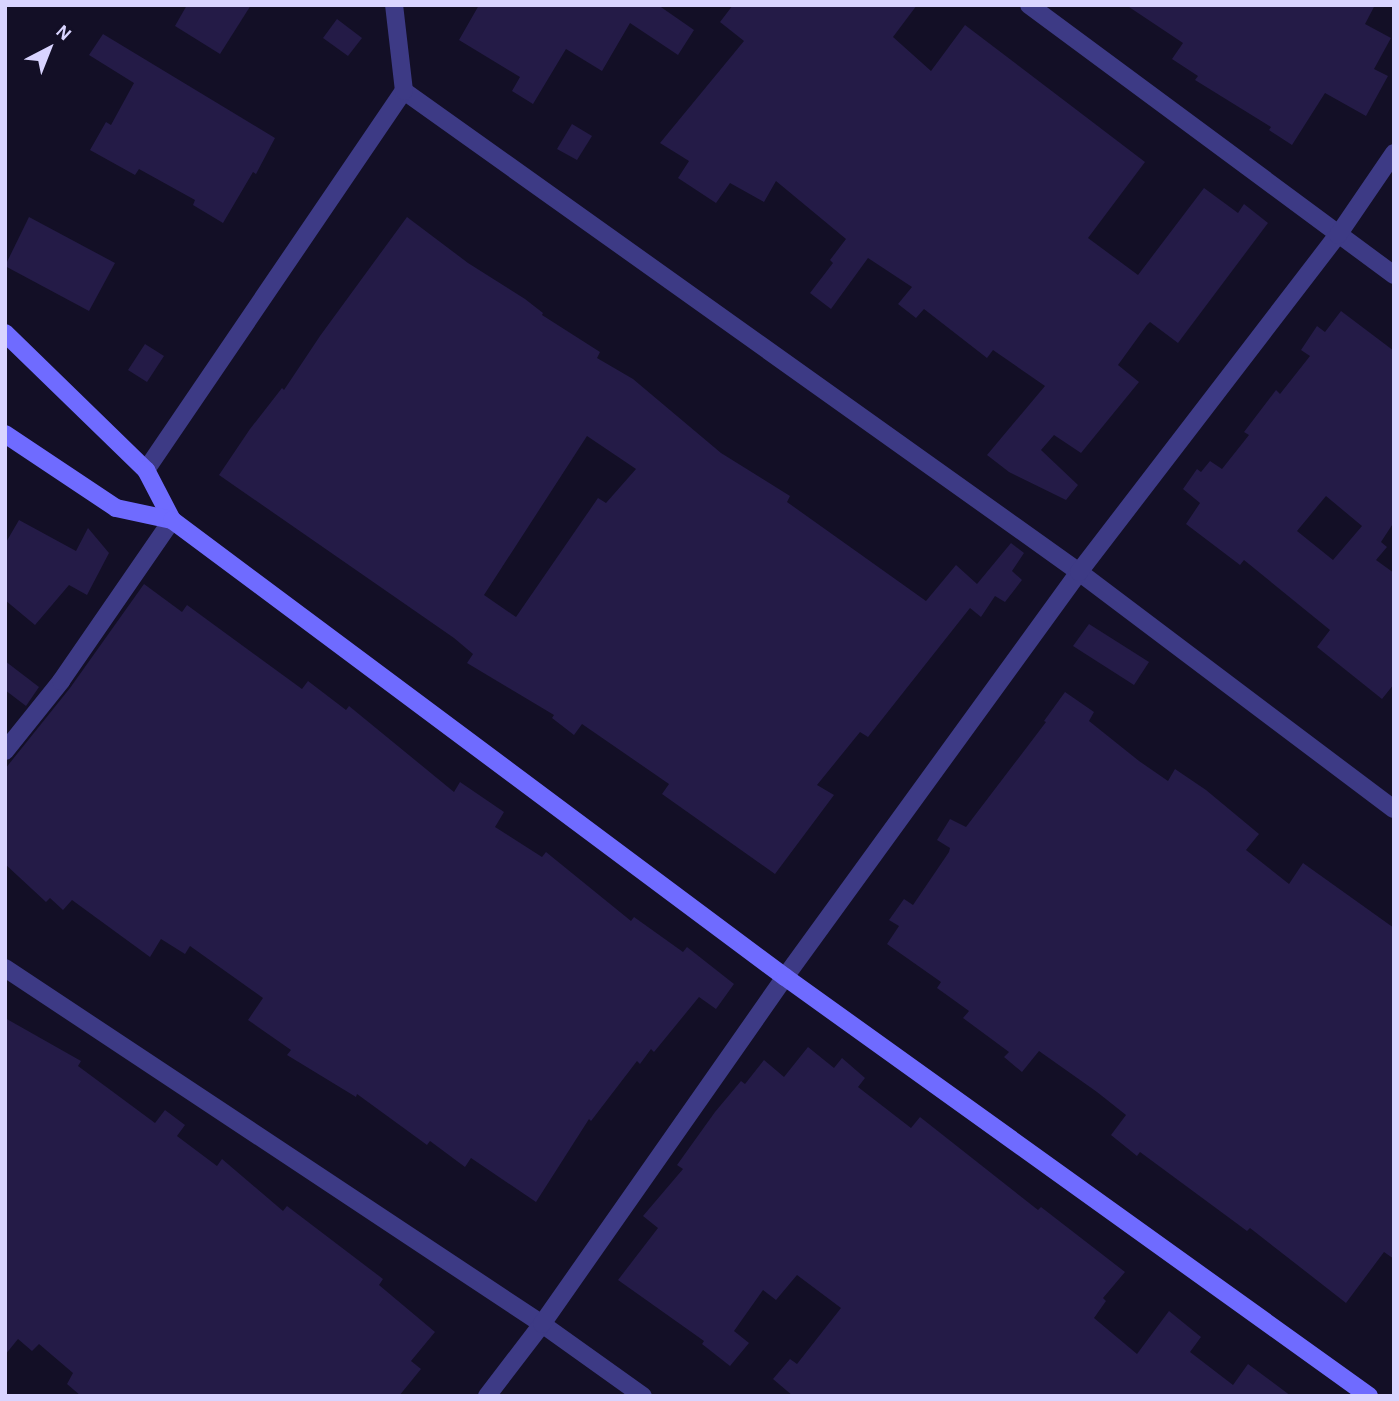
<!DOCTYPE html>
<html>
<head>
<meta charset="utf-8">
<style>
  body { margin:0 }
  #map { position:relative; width:1399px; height:1401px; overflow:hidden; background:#130f26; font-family:"Alegreya Sans",sans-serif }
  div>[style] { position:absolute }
  .building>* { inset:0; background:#241b47 }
  .minor>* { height:18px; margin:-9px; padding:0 9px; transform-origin:9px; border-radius:9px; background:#3d3a85 }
  .secondary>* { height:18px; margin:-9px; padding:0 9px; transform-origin:9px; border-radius:9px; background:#6f6bff }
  span { translate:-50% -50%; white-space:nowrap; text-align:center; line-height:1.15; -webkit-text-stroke:7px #130f26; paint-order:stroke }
  .frame { position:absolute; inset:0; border:7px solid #d9d4ff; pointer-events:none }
  .north { position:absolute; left:14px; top:14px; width:70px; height:70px; -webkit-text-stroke:5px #130f26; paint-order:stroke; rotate:42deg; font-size:19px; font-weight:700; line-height:28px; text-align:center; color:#d9d4ff }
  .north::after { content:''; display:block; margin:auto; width:24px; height:32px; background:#d9d4ff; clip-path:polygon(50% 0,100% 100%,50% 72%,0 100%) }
</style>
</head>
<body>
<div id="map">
  <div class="building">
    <i style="clip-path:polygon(187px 5px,251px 5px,220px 54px,175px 26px)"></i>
    <i style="clip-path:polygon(479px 5px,658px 5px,694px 30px,678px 55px,630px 23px,602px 71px,566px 49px,533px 104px,512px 91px,520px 77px,459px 40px)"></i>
    <i style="clip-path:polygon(733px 5px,917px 5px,893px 37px,931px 71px,965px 25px,1145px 162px,1088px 238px,1138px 275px,1204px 188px,1238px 213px,1244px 204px,1268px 223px,1178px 343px,1150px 322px,1147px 325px,1118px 365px,1139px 382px,1081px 453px,1054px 435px,1041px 450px,1078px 485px,1066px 500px,1009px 472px,987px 455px,1045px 386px,993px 350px,987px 358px,924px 309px,916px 318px,898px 304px,912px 287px,868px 258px,831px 309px,810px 293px,833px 263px,830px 260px,846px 239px,776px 181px,764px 202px,730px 183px,716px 203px,678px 178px,689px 161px,660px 143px,744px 41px,720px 22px)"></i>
    <i style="clip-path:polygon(1126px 5px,1375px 5px,1365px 24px,1391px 38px,1374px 69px,1388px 76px,1366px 116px,1325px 93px,1292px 145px,1269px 130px,1271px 127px,1195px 80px,1198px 76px,1172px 59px,1183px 43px)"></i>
    <i style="clip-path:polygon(337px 19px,362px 38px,348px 56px,323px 38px)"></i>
    <i style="clip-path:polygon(103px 34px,275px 138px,256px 174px,253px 172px,223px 223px,193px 205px,195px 200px,139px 169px,135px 175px,90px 150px,106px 122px,111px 125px,134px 83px,89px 55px)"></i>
    <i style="clip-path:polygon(572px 124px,592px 136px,577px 160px,557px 149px)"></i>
    <i style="clip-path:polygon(29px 217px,115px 263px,89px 311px,5px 266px)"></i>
    <i style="clip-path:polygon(evenodd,407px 217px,468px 263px,525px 299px,543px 313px,542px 315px,600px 352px,597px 358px,633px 379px,721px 453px,790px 496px,787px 502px,926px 601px,956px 565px,977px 584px,1011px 543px,1024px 553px,1012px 571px,1022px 580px,1005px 602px,995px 596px,981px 617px,970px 608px,868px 737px,860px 732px,817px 785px,834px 795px,775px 874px,662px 794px,669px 784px,582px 724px,574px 735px,552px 718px,554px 715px,467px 663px,473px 654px,454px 638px,219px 475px,250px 429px,282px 388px,284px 390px,320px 336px,407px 217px,587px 436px,636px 469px,606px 503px,598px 498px,516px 617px,484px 595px,587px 436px)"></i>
    <i style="clip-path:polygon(evenodd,1341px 311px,1394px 351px,1394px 522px,1381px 542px,1387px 547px,1376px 560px,1394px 573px,1394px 684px,1382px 699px,1317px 647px,1330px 630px,1244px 560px,1240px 565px,1186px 524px,1200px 503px,1183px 489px,1197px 469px,1201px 472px,1210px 461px,1222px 469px,1249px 435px,1244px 432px,1276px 390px,1280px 394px,1310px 356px,1301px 350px,1317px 326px,1325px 332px,1341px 311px,1326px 496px,1362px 526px,1333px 560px,1297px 531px,1326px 496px)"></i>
    <i style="clip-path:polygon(145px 344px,164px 356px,147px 382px,128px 370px)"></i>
    <i style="clip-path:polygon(19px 520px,76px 551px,88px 528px,109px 553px,87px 595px,69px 585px,35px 625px,5px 600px,5px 544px)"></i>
    <i style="clip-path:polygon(144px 584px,182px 612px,187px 605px,302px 689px,308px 681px,346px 710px,349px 706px,454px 792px,460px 782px,504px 812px,495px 827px,542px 857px,546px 852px,631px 921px,634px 917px,683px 952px,687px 947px,734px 984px,716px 1009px,699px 997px,654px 1052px,651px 1049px,640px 1064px,637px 1061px,591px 1121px,589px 1119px,536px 1202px,471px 1158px,465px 1167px,430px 1141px,427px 1145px,357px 1094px,356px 1097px,287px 1055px,291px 1050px,248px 1020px,263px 998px,190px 946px,185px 954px,161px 939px,150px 957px,72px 900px,63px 910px,50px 898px,46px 902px,5px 864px,5px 769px,70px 688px)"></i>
    <i style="clip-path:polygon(1089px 624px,1149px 662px,1134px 685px,1073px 646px)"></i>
    <i style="clip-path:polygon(5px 661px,39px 687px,26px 706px,5px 690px)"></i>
    <i style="clip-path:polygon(1065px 692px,1094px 712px,1089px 721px,1139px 761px,1168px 781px,1175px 769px,1206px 790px,1259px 834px,1246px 850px,1289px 884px,1303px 863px,1394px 928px,1394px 1259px,1384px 1252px,1346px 1303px,1250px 1228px,1247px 1231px,1140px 1152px,1137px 1156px,1111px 1135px,1126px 1115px,1097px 1092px,1039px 1051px,1022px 1072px,1004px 1057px,1009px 1052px,963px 1018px,969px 1011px,937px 988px,941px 982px,887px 944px,899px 926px,889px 920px,904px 899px,913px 905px,949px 852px,950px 848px,937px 840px,950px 819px,966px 827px,1046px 722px,1044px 721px)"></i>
    <i style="clip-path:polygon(5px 1018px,81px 1061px,78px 1066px,155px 1123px,165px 1110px,185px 1125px,177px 1136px,217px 1166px,222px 1159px,283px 1211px,287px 1206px,383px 1279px,379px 1285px,435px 1332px,411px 1361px,421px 1369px,399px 1396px,81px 1396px,67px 1384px,73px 1373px,39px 1344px,32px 1351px,18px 1339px,5px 1355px)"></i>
    <i style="clip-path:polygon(808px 1047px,834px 1068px,842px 1058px,865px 1078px,858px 1087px,911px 1128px,920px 1117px,1038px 1210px,1041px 1207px,1125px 1272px,1103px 1298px,1106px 1301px,1094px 1318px,1137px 1354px,1169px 1311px,1201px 1337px,1190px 1352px,1233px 1385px,1248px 1364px,1291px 1396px,793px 1396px,773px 1379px,790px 1359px,797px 1364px,841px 1308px,797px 1275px,776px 1300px,763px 1290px,734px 1331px,749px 1343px,730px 1366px,702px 1344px,704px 1341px,618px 1280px,658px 1228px,643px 1216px,683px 1169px,677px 1165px,715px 1112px,741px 1081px,745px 1084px,764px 1060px,784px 1077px)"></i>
  </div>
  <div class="minor">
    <i style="left:1029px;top:5px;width:454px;rotate:36.5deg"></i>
    <i style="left:404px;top:91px;width:829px;rotate:35.47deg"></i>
    <i style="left:1079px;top:572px;width:394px;rotate:37deg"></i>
    <i style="left:146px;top:470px;width:458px;rotate:-55.8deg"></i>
    <i style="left:404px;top:91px;width:87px;rotate:-96.6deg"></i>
    <i style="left:5px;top:751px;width:90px;rotate:-51.3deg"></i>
    <i style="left:61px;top:681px;width:196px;rotate:-55.4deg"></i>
    <i style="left:5px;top:968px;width:644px;rotate:33.54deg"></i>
    <i style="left:542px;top:1324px;width:124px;rotate:35.5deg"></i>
    <i style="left:487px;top:1396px;width:91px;rotate:-52.6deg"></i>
    <i style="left:542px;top:1324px;width:424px;rotate:-55deg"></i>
    <i style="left:785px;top:977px;width:500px;rotate:-54.02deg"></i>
    <i style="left:1079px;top:572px;width:425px;rotate:-52.5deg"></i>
    <i style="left:1338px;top:235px;width:99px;rotate:-55.7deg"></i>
  </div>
  <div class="secondary">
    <i style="left:5px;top:333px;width:197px;rotate:44.2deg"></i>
    <i style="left:146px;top:470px;width:56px;rotate:62.5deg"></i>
    <i style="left:5px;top:434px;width:133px;rotate:33.7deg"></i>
    <i style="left:116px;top:508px;width:57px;rotate:12.1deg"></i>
    <i style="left:172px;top:520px;width:765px;rotate:36.71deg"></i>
    <i style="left:785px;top:977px;width:719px;rotate:35.66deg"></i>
  </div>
  <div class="frame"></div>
  <div class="north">N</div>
</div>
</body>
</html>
